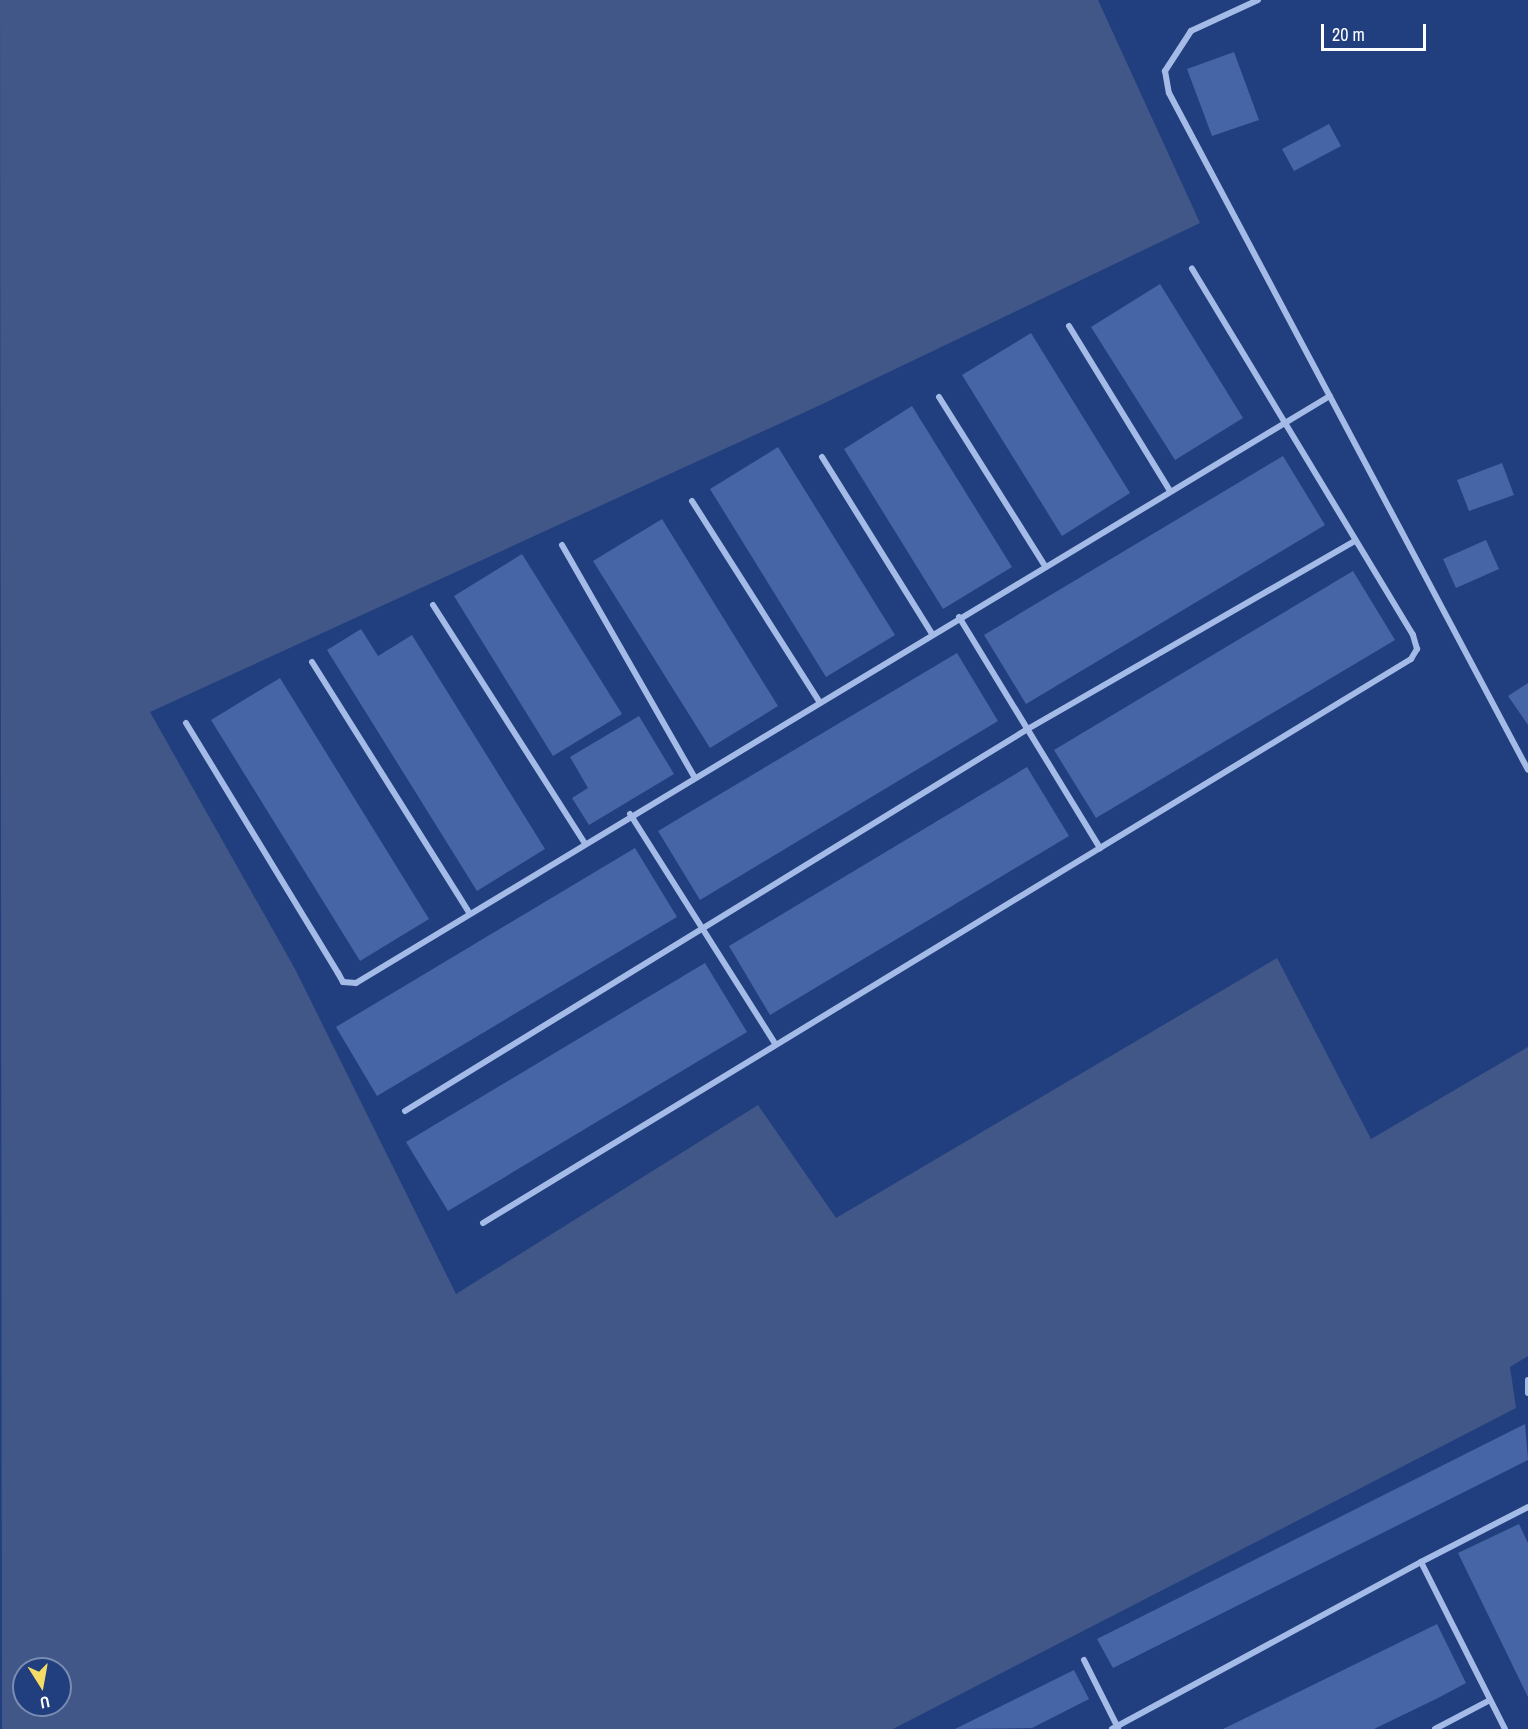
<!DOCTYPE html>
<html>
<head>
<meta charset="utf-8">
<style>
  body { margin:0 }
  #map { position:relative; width:1528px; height:1729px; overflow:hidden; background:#213f7e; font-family:"Archivo Narrow",sans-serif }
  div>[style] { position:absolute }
  .water>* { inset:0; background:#415787 }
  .building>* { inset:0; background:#4665a6 }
  .street>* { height:6px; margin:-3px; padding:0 3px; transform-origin:3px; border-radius:3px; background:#a5bbe7 }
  span { translate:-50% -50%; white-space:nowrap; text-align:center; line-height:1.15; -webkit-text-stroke:4.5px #213f7e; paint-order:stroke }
  .north { position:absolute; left:12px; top:1657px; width:60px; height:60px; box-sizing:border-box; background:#213f7e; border:2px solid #7a8cb2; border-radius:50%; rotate:169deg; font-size:16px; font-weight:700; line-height:24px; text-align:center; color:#fff }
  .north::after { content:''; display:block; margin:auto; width:21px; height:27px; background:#f4dc66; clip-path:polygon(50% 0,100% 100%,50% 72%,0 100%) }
  .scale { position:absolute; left:1321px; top:24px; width:105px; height:27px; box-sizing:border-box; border:3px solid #fff; border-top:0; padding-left:8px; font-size:18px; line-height:21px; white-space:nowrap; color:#fff; -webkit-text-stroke:4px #213f7e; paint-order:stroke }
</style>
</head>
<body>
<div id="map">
  <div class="water">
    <i style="clip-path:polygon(evenodd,0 0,1098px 0,1200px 223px,816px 407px,150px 712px,295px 969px,456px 1294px,758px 1105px,836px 1218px,1277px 958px,1371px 1139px,1528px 1047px,1528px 1356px,1510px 1367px,1516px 1408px,893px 1729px,2px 1729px,0 0,24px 1669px,60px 1669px,60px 1705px,24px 1705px,24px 1669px)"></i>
  </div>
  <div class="building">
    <i style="clip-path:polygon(1234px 52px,1259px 120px,1212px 136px,1187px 69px)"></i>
    <i style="clip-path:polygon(1329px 124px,1341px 146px,1294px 171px,1282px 149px)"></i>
    <i style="clip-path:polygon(1160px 284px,1243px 418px,1175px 460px,1091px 327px)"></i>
    <i style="clip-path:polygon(1031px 333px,1130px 493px,1062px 536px,962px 375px)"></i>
    <i style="clip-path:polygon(912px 406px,1012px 567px,943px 609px,844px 449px)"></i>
    <i style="clip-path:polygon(778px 447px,895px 635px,826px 677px,710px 489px)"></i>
    <i style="clip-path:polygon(1283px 456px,1325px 525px,1026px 704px,984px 635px)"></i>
    <i style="clip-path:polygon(1502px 463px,1514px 495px,1469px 511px,1457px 480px)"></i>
    <i style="clip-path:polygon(662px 519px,778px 706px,710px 748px,593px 561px)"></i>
    <i style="clip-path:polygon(1486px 540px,1499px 569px,1456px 588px,1443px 559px)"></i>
    <i style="clip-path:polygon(522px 554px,622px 714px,553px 756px,454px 596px)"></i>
    <i style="clip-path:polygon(1353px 571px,1395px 640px,1096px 818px,1054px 750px)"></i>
    <i style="clip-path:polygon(361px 629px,378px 656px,412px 635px,545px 849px,477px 891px,327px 650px)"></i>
    <i style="clip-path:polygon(957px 653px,998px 721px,700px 900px,658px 831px)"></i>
    <i style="clip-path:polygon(280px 678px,429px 919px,360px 961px,211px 720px)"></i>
    <i style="clip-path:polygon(1528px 683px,1528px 725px,1508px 696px)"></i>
    <i style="clip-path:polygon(639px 716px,674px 774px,589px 825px,572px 798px,588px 788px,570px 757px)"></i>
    <i style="clip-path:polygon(1027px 767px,1069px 836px,770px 1015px,729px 946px)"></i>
    <i style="clip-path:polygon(635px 848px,677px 917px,377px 1096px,336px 1027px)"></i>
    <i style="clip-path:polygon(705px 963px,747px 1032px,448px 1211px,406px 1142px)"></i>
    <i style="clip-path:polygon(1525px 1424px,1528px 1460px,1113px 1668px,1097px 1639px)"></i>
    <i style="clip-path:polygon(1519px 1524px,1528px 1543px,1528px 1697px,1458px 1553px)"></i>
    <i style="clip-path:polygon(1437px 1624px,1466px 1683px,1438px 1698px,1374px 1729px,1223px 1729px)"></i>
    <i style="clip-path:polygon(1074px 1670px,1089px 1699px,1032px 1728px,955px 1729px)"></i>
  </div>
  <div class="street">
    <i style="left:1258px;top:0;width:74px;rotate:155.2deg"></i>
    <i style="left:1191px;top:31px;width:48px;rotate:123deg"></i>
    <i style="left:1165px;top:71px;width:22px;rotate:80deg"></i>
    <i style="left:1169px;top:93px;width:766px;rotate:62.06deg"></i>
    <i style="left:1069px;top:326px;width:193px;rotate:58.5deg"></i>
    <i style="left:939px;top:397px;width:199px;rotate:57.9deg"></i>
    <i style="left:822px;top:457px;width:208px;rotate:58.1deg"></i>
    <i style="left:692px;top:501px;width:237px;rotate:57.6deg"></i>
    <i style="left:562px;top:545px;width:266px;rotate:60.3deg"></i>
    <i style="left:433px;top:605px;width:281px;rotate:57.5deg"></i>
    <i style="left:959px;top:617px;width:271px;rotate:58.6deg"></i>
    <i style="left:312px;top:662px;width:294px;rotate:57.9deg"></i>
    <i style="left:186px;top:723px;width:293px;rotate:58.7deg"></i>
    <i style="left:338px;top:973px;width:10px;rotate:61deg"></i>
    <i style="left:343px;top:982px;width:13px;rotate:4deg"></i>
    <i style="left:356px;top:983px;width:1137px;rotate:-31.08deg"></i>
    <i style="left:630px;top:814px;width:271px;rotate:57.7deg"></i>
    <i style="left:405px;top:1111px;width:729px;rotate:-31.53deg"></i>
    <i style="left:1026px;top:730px;width:379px;rotate:-29.9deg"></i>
    <i style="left:483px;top:1223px;width:1086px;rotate:-31.29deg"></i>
    <i style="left:1411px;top:659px;width:12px;rotate:-59deg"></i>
    <i style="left:1417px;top:649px;width:15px;rotate:-106deg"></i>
    <i style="left:1413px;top:635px;width:428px;rotate:-121.1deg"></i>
    <i style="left:1528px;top:1380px;width:13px;rotate:90deg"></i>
    <i style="left:1421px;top:1562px;width:120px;rotate:-27.2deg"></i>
    <i style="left:1084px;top:1660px;width:76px;rotate:63.4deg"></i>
    <i style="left:1112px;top:1729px;width:351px;rotate:-28.4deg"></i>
    <i style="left:1421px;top:1562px;width:187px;rotate:63.3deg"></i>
    <i style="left:1435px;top:1729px;width:62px;rotate:-27.8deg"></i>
  </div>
  <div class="north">U</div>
  <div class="scale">20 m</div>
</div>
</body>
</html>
